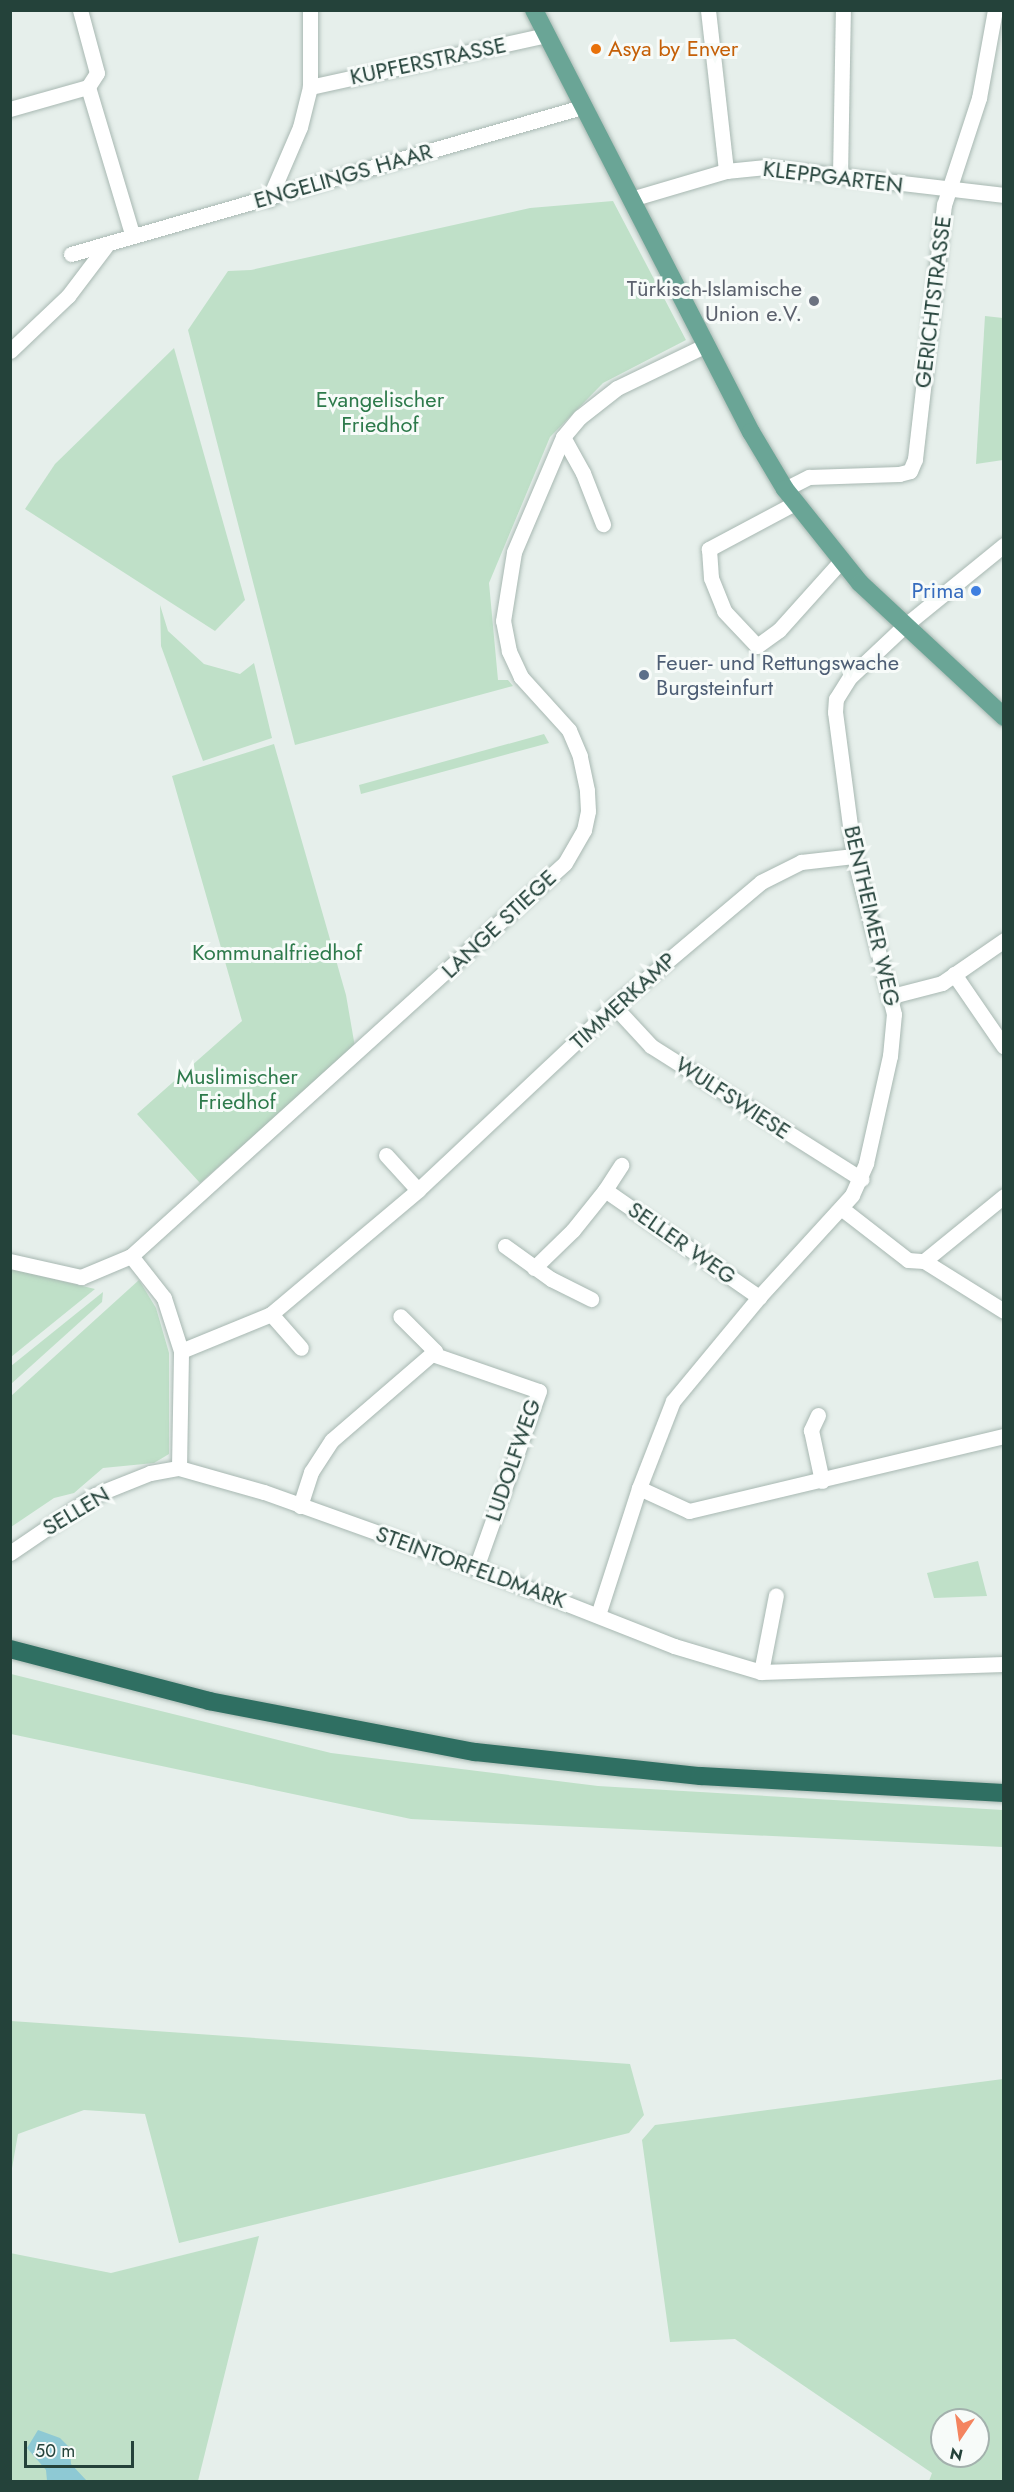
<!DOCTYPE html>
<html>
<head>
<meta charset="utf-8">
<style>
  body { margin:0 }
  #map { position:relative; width:1014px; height:2492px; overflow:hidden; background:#e6efeb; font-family:Jost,sans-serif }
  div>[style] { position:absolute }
  .green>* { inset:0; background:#bfe0c8 }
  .water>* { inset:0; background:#8ec9d4 }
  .roads { filter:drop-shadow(0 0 2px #a8b8b2) drop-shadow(0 0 2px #a8b8b2) }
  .minor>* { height:15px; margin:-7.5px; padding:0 7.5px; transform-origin:7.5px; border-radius:7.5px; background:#fff }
  .major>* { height:18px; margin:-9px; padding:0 9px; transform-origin:9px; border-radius:9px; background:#6aa596 }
  .highway>* { height:18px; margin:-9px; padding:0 9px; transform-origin:9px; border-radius:9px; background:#2f6f62 }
  .dots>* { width:16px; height:16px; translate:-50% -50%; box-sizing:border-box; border:3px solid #f7fbf9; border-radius:50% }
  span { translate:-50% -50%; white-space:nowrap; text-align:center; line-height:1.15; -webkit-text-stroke:6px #f7fbf9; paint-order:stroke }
  .food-label { font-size:22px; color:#c56008 }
  .left { translate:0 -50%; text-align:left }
  .street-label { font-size:22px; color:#24423a }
  .worship-label { font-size:22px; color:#5b616d }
  .right { translate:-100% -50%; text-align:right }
  .park-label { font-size:22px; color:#2d7a4b }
  .shop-label { font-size:22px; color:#366cbe }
  .service-label { font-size:22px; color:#4e5e75 }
  .frame { position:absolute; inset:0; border:12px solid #24423a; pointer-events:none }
  .north { position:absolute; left:930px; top:2408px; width:60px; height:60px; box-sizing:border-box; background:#f7fbf9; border:2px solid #a3b1ad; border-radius:50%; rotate:193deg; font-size:16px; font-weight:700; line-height:24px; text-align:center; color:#24423a }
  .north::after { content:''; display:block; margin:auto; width:21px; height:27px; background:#f4845f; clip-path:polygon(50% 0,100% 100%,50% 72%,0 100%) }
  .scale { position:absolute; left:24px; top:2441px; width:110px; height:27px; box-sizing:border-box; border:3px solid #24423a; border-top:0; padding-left:8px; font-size:18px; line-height:21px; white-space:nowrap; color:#24423a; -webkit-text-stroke:4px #f7fbf9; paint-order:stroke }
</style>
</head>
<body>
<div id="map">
  <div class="green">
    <i style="clip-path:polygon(613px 201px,686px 340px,603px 383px,550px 437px,489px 583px,498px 680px,508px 680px,513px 686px,295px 745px,188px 330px,228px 271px,251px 270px,530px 208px)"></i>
    <i style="clip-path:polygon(985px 316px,1003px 318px,1003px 460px,976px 464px)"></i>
    <i style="clip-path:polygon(174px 348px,245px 600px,215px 631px,25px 509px,55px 464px)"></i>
    <i style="clip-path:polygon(160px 605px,168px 631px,204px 664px,240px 674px,254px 663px,272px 738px,203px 761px,161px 646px)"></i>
    <i style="clip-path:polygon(544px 734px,549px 743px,361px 794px,359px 785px)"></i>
    <i style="clip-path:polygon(274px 744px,346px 995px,355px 1047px,200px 1183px,137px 1114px,242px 1021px,172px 776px)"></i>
    <i style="clip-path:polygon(11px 1269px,95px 1289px,11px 1357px,10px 1269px)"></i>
    <i style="clip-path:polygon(139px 1280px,156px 1308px,169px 1353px,169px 1454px,154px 1463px,103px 1468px,74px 1493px,54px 1498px,11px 1527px,11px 1396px)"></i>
    <i style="clip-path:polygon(103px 1292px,102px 1302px,11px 1384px,11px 1366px)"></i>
    <i style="clip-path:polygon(978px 1561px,987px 1596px,934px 1598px,927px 1573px)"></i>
    <i style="clip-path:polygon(11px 1674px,331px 1753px,598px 1786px,1003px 1810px,1003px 1847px,411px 1819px,11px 1734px)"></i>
    <i style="clip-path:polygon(11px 2021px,630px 2064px,644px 2115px,629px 2133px,179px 2243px,145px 2114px,84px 2110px,18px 2134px,11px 2174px)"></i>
    <i style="clip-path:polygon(evenodd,1003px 2079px,1003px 2481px,929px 2481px,932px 2473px,735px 2339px,670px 2342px,642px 2140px,655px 2125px,1003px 2079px,942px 2420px,978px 2420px,978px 2456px,942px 2456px,942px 2420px)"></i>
    <i style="clip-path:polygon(259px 2236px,198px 2481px,11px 2481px,10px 2253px,111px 2273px)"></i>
  </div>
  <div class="water">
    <i style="clip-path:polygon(38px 2430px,60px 2438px,70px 2448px,71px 2464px,87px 2481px,47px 2481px,46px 2470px,27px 2448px)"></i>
  </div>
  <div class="roads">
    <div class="minor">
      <i style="left:80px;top:10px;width:65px;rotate:74.9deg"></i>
      <i style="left:97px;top:73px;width:17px;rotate:123deg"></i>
      <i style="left:88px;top:87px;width:153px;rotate:73.3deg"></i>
      <i style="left:708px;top:10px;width:162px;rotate:83.6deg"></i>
      <i style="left:310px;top:87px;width:242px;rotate:-12.4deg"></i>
      <i style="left:10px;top:109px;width:81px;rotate:-15.8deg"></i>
      <i style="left:840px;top:176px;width:166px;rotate:-89deg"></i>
      <i style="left:269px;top:199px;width:78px;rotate:-66.7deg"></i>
      <i style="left:300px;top:127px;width:41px;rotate:-76deg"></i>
      <i style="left:310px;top:87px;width:77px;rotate:-90deg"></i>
      <i style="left:631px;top:199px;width:99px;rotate:-16.4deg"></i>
      <i style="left:726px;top:171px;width:40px;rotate:-5.7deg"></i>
      <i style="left:766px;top:167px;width:240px;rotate:6.7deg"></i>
      <i style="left:71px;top:254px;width:532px;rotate:-16.05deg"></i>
      <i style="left:10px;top:351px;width:80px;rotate:-43.5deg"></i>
      <i style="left:68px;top:296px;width:63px;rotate:-52.8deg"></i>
      <i style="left:563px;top:437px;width:41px;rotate:60.9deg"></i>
      <i style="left:583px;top:473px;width:55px;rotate:68.6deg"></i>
      <i style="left:785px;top:489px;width:27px;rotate:-27deg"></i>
      <i style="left:809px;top:477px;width:90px;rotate:-1.9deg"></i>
      <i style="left:899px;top:474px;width:11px;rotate:-15deg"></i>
      <i style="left:910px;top:471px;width:13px;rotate:-67deg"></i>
      <i style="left:915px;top:459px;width:256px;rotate:-83.5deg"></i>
      <i style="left:944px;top:205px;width:113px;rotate:-71.9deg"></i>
      <i style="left:979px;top:98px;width:89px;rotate:-79.7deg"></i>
      <i style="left:795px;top:503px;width:98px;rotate:151.9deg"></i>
      <i style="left:709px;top:549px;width:29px;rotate:86deg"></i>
      <i style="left:711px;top:578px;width:35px;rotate:68deg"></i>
      <i style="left:724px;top:611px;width:48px;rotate:46.7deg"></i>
      <i style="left:757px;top:646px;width:27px;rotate:-36deg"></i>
      <i style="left:779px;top:630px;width:91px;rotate:-48.1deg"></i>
      <i style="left:954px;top:974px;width:88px;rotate:55.6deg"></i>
      <i style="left:892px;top:996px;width:52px;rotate:-14.6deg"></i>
      <i style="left:942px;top:983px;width:75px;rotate:-34.7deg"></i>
      <i style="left:614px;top:1006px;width:54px;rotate:47.2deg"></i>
      <i style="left:651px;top:1046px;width:249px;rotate:32.3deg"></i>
      <i style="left:386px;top:1155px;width:47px;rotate:47.6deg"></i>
      <i style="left:605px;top:1190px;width:30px;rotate:-57deg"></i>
      <i style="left:841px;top:1208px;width:85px;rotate:37.8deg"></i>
      <i style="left:908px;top:1260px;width:16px;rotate:4deg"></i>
      <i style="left:924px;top:1261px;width:94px;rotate:32deg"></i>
      <i style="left:505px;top:1246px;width:57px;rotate:35.7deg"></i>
      <i style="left:551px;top:1279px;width:45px;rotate:26.6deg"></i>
      <i style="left:131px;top:1256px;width:53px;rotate:51.8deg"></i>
      <i style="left:164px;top:1298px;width:56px;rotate:72.2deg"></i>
      <i style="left:10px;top:1261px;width:73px;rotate:12.7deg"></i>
      <i style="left:81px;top:1277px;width:54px;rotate:-22.8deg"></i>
      <i style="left:131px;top:1256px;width:585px;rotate:-42.16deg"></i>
      <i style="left:565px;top:863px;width:38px;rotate:-60deg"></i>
      <i style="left:584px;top:830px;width:19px;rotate:-78deg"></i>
      <i style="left:588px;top:811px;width:21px;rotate:-93deg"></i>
      <i style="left:587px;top:790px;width:35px;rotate:-102deg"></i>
      <i style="left:580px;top:756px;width:28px;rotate:-113deg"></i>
      <i style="left:569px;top:730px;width:72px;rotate:-132.2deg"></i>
      <i style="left:521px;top:677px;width:29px;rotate:-115deg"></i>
      <i style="left:509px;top:651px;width:31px;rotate:-101deg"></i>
      <i style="left:503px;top:621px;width:70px;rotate:-80.9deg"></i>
      <i style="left:514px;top:552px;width:125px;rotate:-66.9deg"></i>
      <i style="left:563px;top:437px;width:26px;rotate:-50deg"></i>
      <i style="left:580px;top:417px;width:47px;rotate:-38.1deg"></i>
      <i style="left:617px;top:388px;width:99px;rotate:-25.8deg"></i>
      <i style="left:924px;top:1261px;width:103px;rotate:-39.1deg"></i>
      <i style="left:534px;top:1268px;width:54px;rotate:-44.3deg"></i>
      <i style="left:573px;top:1230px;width:51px;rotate:-51.3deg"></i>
      <i style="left:605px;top:1190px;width:188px;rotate:34.8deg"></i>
      <i style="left:271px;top:1314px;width:45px;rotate:48.6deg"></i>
      <i style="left:432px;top:1354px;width:113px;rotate:19.1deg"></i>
      <i style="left:539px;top:1391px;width:188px;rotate:109.6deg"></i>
      <i style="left:818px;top:1415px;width:17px;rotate:115deg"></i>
      <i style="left:811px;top:1430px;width:52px;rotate:77.8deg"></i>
      <i style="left:179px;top:1468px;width:117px;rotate:-89deg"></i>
      <i style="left:181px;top:1351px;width:97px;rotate:-22.3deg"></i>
      <i style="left:271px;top:1314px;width:192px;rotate:-40.1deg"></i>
      <i style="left:418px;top:1190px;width:269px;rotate:-43.2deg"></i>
      <i style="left:614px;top:1006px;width:192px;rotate:-40.1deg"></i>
      <i style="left:761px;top:882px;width:45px;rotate:-26.6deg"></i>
      <i style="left:801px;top:862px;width:53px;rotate:-6.5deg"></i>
      <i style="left:639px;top:1488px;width:55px;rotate:24.7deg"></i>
      <i style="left:689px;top:1511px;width:324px;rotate:-13.4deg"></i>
      <i style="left:300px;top:1506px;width:36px;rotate:-72deg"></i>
      <i style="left:311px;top:1472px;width:38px;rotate:-57deg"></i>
      <i style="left:332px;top:1440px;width:136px;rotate:-40.8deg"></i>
      <i style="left:435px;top:1351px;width:49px;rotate:-135deg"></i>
      <i style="left:10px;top:1553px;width:103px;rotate:-34.3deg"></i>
      <i style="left:95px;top:1495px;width:59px;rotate:-21.8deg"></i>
      <i style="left:150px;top:1473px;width:29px;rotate:-10deg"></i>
      <i style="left:179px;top:1468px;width:88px;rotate:15.8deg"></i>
      <i style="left:264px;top:1492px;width:225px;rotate:19.7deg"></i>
      <i style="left:476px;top:1568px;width:213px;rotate:21.5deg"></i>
      <i style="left:674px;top:1646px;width:91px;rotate:16.6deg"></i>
      <i style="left:761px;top:1672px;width:243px;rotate:-1.9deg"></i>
      <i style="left:598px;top:1615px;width:133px;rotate:-72.1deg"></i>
      <i style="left:639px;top:1488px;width:93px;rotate:-68.7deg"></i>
      <i style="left:673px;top:1401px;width:135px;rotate:-50.4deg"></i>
      <i style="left:759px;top:1297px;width:138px;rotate:-47.6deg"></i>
      <i style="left:852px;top:1195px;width:35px;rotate:-66deg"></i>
      <i style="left:866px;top:1163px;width:110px;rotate:-77.4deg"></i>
      <i style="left:890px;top:1056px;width:42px;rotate:-84.6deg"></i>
      <i style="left:894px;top:1014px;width:163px;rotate:-104.2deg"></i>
      <i style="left:854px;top:856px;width:145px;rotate:-97.5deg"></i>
      <i style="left:835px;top:712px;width:13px;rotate:-86deg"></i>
      <i style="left:836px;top:699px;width:26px;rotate:-58deg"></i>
      <i style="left:850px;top:677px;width:73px;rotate:-43.3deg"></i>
      <i style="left:903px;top:627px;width:130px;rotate:-39.1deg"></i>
      <i style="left:761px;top:1672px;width:78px;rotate:-79deg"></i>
    </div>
    <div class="major">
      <i style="left:534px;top:10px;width:475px;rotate:62.8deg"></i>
      <i style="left:751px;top:432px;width:66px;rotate:59.2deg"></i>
      <i style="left:785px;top:489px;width:120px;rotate:51.4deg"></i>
      <i style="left:860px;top:583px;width:197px;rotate:42.9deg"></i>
    </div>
    <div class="highway">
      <i style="left:10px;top:1649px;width:206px;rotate:14.6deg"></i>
      <i style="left:209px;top:1701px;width:271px;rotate:10.9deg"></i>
      <i style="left:475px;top:1752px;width:227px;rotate:6.1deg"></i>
      <i style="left:701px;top:1776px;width:303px;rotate:3.2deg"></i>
    </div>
  </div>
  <div class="dots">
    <i style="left:596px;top:49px;background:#e8710a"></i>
    <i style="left:814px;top:301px;background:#6b7280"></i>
    <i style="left:976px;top:591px;background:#3f7fe0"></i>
    <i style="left:644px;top:675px;background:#5c6f8a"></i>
  </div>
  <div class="food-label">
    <span class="left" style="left:608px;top:49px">Asya by Enver</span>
  </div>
  <div class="street-label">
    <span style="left:428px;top:61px;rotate:-12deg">KUPFERSTRASSE</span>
    <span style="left:343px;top:176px;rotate:-16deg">ENGELINGS HAAR</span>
    <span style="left:833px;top:177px;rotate:7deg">KLEPPGARTEN</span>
    <span style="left:933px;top:302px;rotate:-83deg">GERICHTSTRASSE</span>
    <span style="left:872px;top:916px;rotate:77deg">BENTHEIMER WEG</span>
    <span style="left:499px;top:924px;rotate:-43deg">LANGE STIEGE</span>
    <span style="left:623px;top:1001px;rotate:-42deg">TIMMERKAMP</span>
    <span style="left:733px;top:1098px;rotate:33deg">WULFSWIESE</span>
    <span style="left:682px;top:1243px;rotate:35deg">SELLER WEG</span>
    <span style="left:513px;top:1460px;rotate:-71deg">LUDOLFWEG</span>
    <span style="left:76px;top:1511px;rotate:-31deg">SELLEN</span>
    <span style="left:471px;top:1567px;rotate:20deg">STEINTORFELDMARK</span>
  </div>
  <div class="worship-label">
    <span class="right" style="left:802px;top:301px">Türkisch-Islamische<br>Union e.V.</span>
  </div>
  <div class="park-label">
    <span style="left:380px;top:412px">Evangelischer<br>Friedhof</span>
    <span style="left:277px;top:953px">Kommunalfriedhof</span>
    <span style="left:237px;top:1089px">Muslimischer<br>Friedhof</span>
  </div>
  <div class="shop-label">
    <span class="right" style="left:964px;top:591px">Prima</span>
  </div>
  <div class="service-label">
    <span class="left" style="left:656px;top:675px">Feuer- und Rettungswache<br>Burgsteinfurt</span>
  </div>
  <div class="frame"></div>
  <div class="north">N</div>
  <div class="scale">50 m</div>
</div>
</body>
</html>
